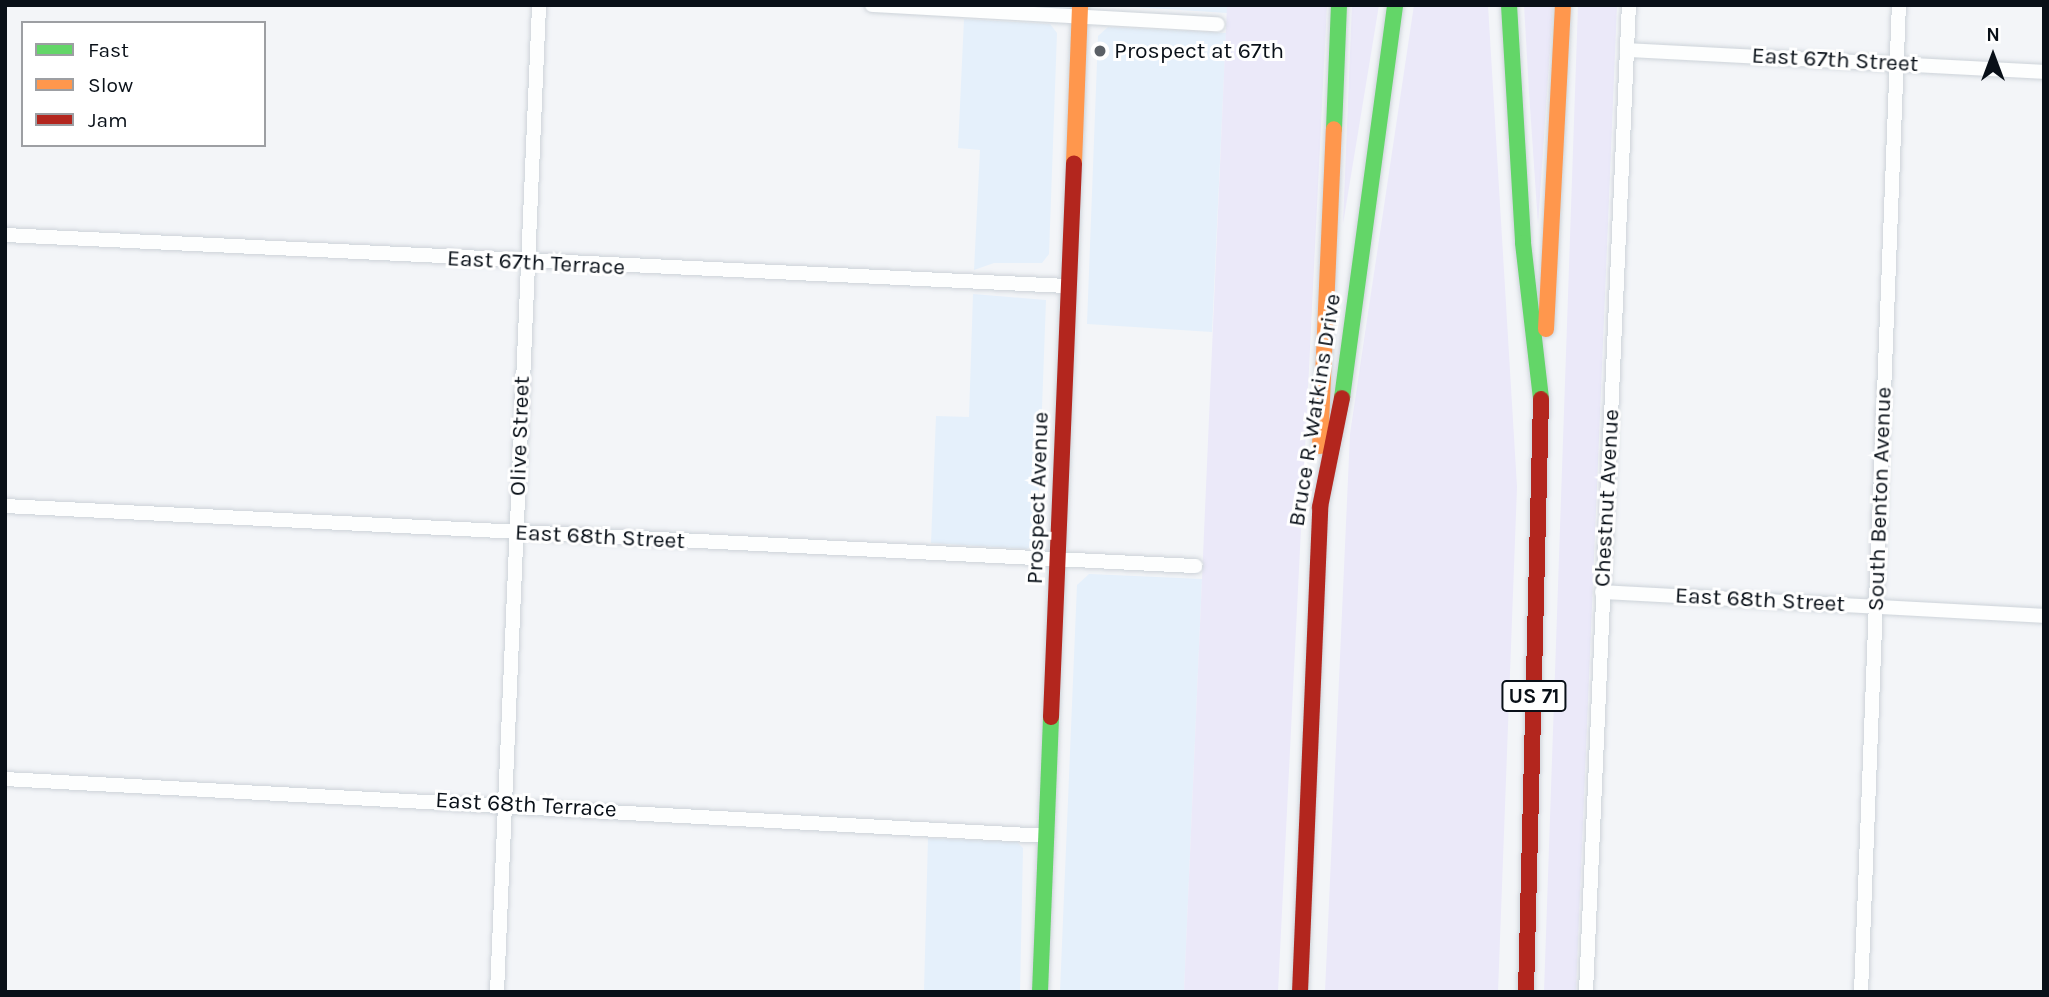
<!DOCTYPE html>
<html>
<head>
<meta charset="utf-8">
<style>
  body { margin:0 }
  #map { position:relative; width:2049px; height:997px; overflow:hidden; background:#f3f5f8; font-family:Karla,sans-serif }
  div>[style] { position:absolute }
  .built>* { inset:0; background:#e5f0fb }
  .green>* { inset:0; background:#ebe9f9 }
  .roads { filter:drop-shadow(0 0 2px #cdd3d9) drop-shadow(0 0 2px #cdd3d9) }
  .street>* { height:14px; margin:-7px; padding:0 7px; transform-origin:7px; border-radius:7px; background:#fdfefe }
  .fast>* { height:16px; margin:-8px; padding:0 8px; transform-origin:8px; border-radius:8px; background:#63d668 }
  .slow>* { height:16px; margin:-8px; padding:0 8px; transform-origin:8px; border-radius:8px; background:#ff974d }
  .jam>* { height:16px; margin:-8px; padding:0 8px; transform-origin:8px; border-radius:8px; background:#b3261e }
  .dots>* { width:19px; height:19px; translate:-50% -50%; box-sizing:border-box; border:4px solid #fff; border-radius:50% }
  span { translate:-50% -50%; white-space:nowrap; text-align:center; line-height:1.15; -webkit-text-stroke:6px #fff; paint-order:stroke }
  .shield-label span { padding:2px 5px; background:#fff; border:2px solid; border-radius:5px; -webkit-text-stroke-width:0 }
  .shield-label { font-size:21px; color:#091018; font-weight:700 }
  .poi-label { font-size:23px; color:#091018 }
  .left { translate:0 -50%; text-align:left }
  .street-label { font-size:23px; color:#091018 }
  .frame { position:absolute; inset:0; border:7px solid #091018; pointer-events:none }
  .legend { position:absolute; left:21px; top:21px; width:245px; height:126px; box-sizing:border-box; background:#fff; border:2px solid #9d9fa3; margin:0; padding:9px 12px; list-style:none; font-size:21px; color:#091018 }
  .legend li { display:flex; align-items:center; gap:14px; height:35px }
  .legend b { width:35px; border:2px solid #9d9fa3 }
  .north { position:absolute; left:1958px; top:21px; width:70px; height:70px; -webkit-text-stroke:5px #fff; paint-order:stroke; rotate:0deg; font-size:19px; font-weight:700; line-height:28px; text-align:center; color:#091018 }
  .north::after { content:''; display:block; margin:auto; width:24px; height:32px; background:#091018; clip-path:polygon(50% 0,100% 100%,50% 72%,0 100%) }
</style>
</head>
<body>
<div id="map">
  <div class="built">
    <i style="clip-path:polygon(1103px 5px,1227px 5px,1227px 13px)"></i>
    <i style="clip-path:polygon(964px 19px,1050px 24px,1057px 33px,1049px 254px,1042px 263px,994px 263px,974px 270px,980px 150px,958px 148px)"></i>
    <i style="clip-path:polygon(1108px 27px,1226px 33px,1212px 332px,1087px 324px,1098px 36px)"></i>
    <i style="clip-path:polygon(973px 294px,1046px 300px,1037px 542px,1027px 549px,931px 543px,936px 416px,969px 417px)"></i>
    <i style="clip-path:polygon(1089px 574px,1202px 579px,1184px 992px,1060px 992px,1077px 585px)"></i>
    <i style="clip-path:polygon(928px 838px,1017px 842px,1023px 848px,1020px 992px,924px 992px)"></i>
  </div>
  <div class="green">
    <i style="clip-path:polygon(1227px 5px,1327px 5px,1278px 992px,1184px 992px)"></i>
    <i style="clip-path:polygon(1352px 5px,1379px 5px,1343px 224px)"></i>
    <i style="clip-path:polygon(1414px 5px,1488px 5px,1517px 487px,1498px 992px,1325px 992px,1350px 434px)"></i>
    <i style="clip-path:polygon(1524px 5px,1553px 5px,1538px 225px,1529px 92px)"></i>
    <i style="clip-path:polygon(1578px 5px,1617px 5px,1576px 992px,1544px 992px)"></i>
  </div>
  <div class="roads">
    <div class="street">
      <i style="left:872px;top:5px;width:346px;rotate:3.2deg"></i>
      <i style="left:1627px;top:50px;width:418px;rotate:3deg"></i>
      <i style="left:5px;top:235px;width:1064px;rotate:2.75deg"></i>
      <i style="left:5px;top:506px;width:1192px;rotate:2.89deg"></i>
      <i style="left:1602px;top:592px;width:443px;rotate:3.1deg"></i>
      <i style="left:5px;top:779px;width:1043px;rotate:3.13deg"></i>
      <i style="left:497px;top:992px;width:988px;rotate:-87.56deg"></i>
      <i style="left:1586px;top:992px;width:988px;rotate:-87.51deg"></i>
      <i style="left:1861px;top:992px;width:988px;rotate:-87.8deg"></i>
    </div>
    <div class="fast">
      <i style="left:1509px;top:5px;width:238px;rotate:86.6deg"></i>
      <i style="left:1523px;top:243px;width:157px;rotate:83.4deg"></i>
      <i style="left:1334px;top:129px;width:124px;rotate:-87.7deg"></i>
      <i style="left:1342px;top:398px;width:397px;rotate:-82.3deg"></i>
      <i style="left:1040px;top:992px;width:275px;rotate:-87.7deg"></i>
    </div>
    <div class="slow">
      <i style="left:1074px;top:163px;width:158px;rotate:-87.8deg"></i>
      <i style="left:1546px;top:329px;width:324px;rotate:-87deg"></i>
      <i style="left:1320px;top:446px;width:317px;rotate:-87.5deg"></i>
    </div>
    <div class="jam">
      <i style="left:1051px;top:717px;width:554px;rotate:-87.62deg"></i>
      <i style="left:1300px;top:992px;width:485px;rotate:-87.6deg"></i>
      <i style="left:1320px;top:507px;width:111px;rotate:-78.6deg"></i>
      <i style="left:1526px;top:992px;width:593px;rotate:-88.55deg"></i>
    </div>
  </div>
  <div class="dots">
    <i style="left:1100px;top:51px;background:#5b6066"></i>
  </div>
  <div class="shield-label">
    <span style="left:1534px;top:696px">US 71</span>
  </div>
  <div class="poi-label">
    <span class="left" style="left:1114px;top:51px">Prospect at 67th</span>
  </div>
  <div class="street-label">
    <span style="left:1835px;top:60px;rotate:3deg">East 67th Street</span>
    <span style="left:536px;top:263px;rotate:3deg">East 67th Terrace</span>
    <span style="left:1315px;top:410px;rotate:-81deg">Bruce R. Watkins Drive</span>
    <span style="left:520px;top:436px;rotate:-88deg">Olive Street</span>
    <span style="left:1038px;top:498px;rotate:-88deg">Prospect Avenue</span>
    <span style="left:1607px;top:498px;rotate:-87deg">Chestnut Avenue</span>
    <span style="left:1880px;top:499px;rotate:-88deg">South Benton Avenue</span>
    <span style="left:600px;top:537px;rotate:3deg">East 68th Street</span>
    <span style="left:1760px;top:600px;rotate:3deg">East 68th Street</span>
    <span style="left:526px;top:805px;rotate:3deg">East 68th Terrace</span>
  </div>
  <div class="frame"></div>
  <ul class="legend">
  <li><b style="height:9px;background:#63d668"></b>Fast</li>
  <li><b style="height:9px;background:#ff974d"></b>Slow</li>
  <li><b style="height:9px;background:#b3261e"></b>Jam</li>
  </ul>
  <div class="north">N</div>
</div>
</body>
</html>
